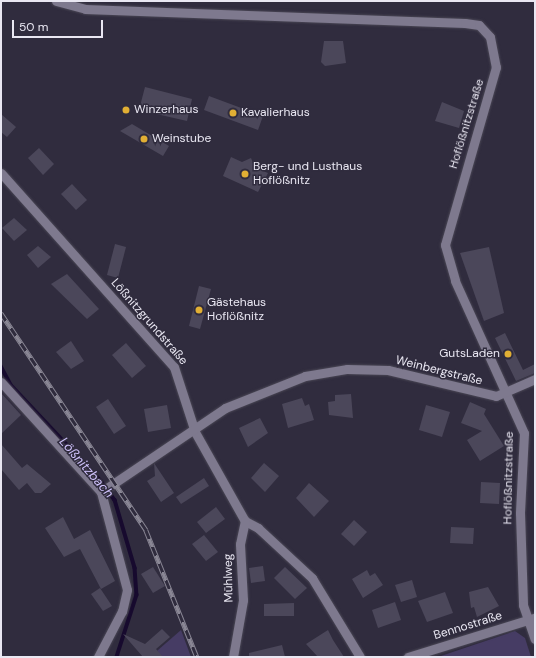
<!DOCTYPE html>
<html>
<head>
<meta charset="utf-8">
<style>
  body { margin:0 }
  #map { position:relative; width:536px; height:658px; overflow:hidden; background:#302c3e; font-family:"DM Sans",sans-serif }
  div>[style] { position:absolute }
  .green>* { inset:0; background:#463c64 }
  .stream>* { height:3.5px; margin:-1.75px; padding:0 1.75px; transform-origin:1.75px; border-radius:1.75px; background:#170a2e }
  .building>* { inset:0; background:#4b475a }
  .roads { filter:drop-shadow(0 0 1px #4a4755) drop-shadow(0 0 1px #4a4755) }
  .street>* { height:9px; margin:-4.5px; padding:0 4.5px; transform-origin:4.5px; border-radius:4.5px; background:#7e798e }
  .rail>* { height:4.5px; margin-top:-2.25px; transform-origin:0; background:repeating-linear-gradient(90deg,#302c3e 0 9px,#8a8795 0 18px); box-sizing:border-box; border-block:1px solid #8a8795 }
  .dots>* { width:11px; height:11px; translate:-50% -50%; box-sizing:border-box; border:2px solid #302c3e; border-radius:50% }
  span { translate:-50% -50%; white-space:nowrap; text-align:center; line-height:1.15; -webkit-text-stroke:3px #302c3e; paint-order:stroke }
  .poi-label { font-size:12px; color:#e9e7f2 }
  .left { translate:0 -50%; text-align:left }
  .right { translate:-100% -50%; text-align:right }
  .street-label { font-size:12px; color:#e9e7f2 }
  .water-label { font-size:13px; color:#cec1fa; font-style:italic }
  .frame { position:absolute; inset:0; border:2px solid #e9e7f2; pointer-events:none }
  .scale { position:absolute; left:12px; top:20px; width:91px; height:18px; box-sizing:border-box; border:2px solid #e9e7f2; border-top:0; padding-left:5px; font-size:12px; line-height:14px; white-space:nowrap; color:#e9e7f2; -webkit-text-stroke:3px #302c3e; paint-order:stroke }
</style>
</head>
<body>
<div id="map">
  <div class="green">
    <i style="clip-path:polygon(181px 630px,191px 657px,150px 657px)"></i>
    <i style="clip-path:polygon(515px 631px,525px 638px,531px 657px,438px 657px)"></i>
  </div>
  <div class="stream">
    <i style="left:1px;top:366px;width:21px;rotate:62deg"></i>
    <i style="left:11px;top:385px;width:132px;rotate:46.8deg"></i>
    <i style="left:101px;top:481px;width:24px;rotate:54deg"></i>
    <i style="left:115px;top:500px;width:71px;rotate:73.6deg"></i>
    <i style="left:135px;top:568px;width:27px;rotate:86deg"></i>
    <i style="left:137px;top:595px;width:65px;rotate:107.9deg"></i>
  </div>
  <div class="building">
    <i style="clip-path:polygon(324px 41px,343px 41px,346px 63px,325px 66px,321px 62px)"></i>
    <i style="clip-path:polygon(145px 87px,192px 99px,187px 121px,139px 110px)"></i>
    <i style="clip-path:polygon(209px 96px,263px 116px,258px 130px,204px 110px)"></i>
    <i style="clip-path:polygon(442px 102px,464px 111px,459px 128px,435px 121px)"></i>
    <i style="clip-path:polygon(1px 114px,16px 127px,7px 137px,1px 132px)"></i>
    <i style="clip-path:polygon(132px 124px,169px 146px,163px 156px,120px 131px)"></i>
    <i style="clip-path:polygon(39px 148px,54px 164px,43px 175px,28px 158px)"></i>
    <i style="clip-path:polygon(231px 157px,242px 162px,251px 158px,255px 168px,268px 173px,258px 192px,223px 176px)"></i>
    <i style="clip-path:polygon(72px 184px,87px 200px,76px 210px,61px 194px)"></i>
    <i style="clip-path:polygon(14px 218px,27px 230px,14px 241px,2px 228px)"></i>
    <i style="clip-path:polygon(115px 244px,126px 247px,118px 278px,107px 275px)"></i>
    <i style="clip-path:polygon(38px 246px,51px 257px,38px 268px,27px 255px)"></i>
    <i style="clip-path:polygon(489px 247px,504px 313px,484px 321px,460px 253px)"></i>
    <i style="clip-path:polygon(67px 274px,99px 309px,87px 319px,51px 284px)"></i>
    <i style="clip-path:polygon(199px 286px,211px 289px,200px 329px,189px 326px)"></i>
    <i style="clip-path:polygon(505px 333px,523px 370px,535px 364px,535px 373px,516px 381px,495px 338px)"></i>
    <i style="clip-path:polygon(71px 341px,84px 361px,71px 369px,56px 352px)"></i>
    <i style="clip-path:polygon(126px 343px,146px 366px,132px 378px,112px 355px)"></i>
    <i style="clip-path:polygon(1px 393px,21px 415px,1px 434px)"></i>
    <i style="clip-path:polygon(351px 394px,353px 418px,329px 415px,328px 402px,335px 401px,335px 395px)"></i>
    <i style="clip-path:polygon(302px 398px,305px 406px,309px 404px,314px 420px,288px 428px,282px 404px)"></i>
    <i style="clip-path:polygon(108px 399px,126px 426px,114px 434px,96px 407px)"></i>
    <i style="clip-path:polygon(470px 402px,486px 409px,484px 414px,504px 446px,480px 461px,467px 440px,482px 431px,461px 423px)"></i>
    <i style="clip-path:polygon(167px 405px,171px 428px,148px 432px,144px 409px)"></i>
    <i style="clip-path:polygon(426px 405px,450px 412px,442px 437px,419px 430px)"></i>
    <i style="clip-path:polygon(260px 418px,268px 433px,248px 447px,239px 428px)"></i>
    <i style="clip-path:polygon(1px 444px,22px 468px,27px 464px,51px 484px,41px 493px,35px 493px,27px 483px,19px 490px,1px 469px)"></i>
    <i style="clip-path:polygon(154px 463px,174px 493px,161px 502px,147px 481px,155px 476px)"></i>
    <i style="clip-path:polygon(264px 463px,279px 476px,265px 492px,251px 478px)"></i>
    <i style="clip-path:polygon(204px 478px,209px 486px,181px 504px,176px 497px)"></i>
    <i style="clip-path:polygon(481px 482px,500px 483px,499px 504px,480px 503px)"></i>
    <i style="clip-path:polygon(309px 483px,329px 501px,314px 517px,296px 498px)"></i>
    <i style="clip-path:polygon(216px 507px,225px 519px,206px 533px,197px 522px)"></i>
    <i style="clip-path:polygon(63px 517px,74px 539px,90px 530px,115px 581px,101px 589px,80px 549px,64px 557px,45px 528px)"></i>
    <i style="clip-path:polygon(354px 520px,367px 532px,354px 546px,341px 534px)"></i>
    <i style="clip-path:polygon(451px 527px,474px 528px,473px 544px,450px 543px)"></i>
    <i style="clip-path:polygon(204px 535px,218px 552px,206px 561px,192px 544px)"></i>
    <i style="clip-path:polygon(263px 566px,265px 581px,251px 583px,249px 568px)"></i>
    <i style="clip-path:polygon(153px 567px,165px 586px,153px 593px,141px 574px)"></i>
    <i style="clip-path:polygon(285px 567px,307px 588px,295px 599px,274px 578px)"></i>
    <i style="clip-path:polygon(367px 570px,370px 576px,375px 573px,383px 585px,363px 598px,352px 579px)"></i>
    <i style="clip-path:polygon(412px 580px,417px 597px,401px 602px,395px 585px)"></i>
    <i style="clip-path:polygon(488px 587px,499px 606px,477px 617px,474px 607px,471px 608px,469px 592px)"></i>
    <i style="clip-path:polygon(100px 588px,112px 606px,103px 611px,91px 594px)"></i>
    <i style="clip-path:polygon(445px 592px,453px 613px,427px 622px,418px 601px)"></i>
    <i style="clip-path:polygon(395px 602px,401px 620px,378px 628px,372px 610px)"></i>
    <i style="clip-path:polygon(294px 603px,294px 616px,264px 616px,264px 604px)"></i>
    <i style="clip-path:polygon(162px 629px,170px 637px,156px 649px,163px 657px,143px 657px,123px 634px,145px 644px)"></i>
    <i style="clip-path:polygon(328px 630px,333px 640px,344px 657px,318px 657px,306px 644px)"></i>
    <i style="clip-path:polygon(282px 645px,285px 657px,249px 657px,249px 653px)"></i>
  </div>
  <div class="roads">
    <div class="street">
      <i style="left:56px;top:1px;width:30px;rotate:15deg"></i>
      <i style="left:85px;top:9px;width:380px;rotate:2.1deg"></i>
      <i style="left:465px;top:23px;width:14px;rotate:8deg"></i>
      <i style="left:479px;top:25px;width:16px;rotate:47deg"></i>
      <i style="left:490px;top:37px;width:31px;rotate:79deg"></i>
      <i style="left:496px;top:67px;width:185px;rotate:106deg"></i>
      <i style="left:445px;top:245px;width:37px;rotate:74deg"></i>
      <i style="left:455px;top:281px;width:167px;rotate:65.6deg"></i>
      <i style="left:524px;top:433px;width:80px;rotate:92.9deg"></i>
      <i style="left:520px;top:513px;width:92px;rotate:88.1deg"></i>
      <i style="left:523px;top:605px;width:36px;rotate:71deg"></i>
      <i style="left:1px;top:173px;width:260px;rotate:48.3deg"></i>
      <i style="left:174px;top:367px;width:68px;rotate:72.1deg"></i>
      <i style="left:195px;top:432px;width:102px;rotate:60.7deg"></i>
      <i style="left:245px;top:521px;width:15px;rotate:28deg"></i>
      <i style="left:258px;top:528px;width:74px;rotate:42.8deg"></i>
      <i style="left:312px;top:578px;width:92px;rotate:58.7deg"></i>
      <i style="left:1px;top:382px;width:149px;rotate:47.7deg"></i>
      <i style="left:101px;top:492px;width:101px;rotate:75.1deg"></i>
      <i style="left:127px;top:590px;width:22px;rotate:103deg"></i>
      <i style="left:122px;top:611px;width:52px;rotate:117.6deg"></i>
      <i style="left:101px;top:492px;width:150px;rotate:-34.1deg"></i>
      <i style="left:225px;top:408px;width:86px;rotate:-21.8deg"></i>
      <i style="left:305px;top:376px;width:43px;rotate:-9.5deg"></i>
      <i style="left:347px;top:369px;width:41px;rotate:1.4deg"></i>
      <i style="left:388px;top:370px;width:111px;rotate:13.5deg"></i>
      <i style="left:496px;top:396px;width:43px;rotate:-23.6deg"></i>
      <i style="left:233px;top:657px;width:58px;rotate:-80deg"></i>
      <i style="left:243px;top:600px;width:56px;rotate:-93.1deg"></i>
      <i style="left:240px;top:544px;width:24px;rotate:-78deg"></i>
      <i style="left:408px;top:657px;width:132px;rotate:-17.2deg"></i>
    </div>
  </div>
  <div class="rail">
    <i style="left:1px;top:313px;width:261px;rotate:56.2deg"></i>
    <i style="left:146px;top:530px;width:137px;rotate:68.1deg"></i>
  </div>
  <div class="dots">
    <i style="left:126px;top:110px;background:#e1af34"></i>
    <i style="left:233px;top:113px;background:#e1af34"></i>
    <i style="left:144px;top:139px;background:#e1af34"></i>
    <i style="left:245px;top:174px;background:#e1af34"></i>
    <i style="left:199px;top:310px;background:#e1af34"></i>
    <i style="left:508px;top:354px;background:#e1af34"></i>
  </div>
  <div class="poi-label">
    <span class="left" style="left:134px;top:110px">Winzerhaus</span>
    <span class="left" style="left:241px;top:113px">Kavalierhaus</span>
    <span class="left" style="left:152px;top:139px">Weinstube</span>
    <span class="left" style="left:253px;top:174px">Berg- und Lusthaus<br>Hoflößnitz</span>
    <span class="left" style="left:207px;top:310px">Gästehaus<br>Hoflößnitz</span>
    <span class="right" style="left:500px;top:354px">GutsLaden</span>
  </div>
  <div class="street-label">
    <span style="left:467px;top:124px;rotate:-73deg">Hoflößnitzstraße</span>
    <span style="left:149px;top:322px;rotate:49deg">Lößnitzgrundstraße</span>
    <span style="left:439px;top:371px;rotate:14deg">Weinbergstraße</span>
    <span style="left:509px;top:478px;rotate:-89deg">Hoflößnitzstraße</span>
    <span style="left:229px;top:578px;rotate:-91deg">Mühlweg</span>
    <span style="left:468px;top:626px;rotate:-17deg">Bennostraße</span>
  </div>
  <div class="water-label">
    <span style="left:86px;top:468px;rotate:49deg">Lößnitzbach</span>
  </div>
  <div class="frame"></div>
  <div class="scale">50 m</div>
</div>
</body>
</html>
